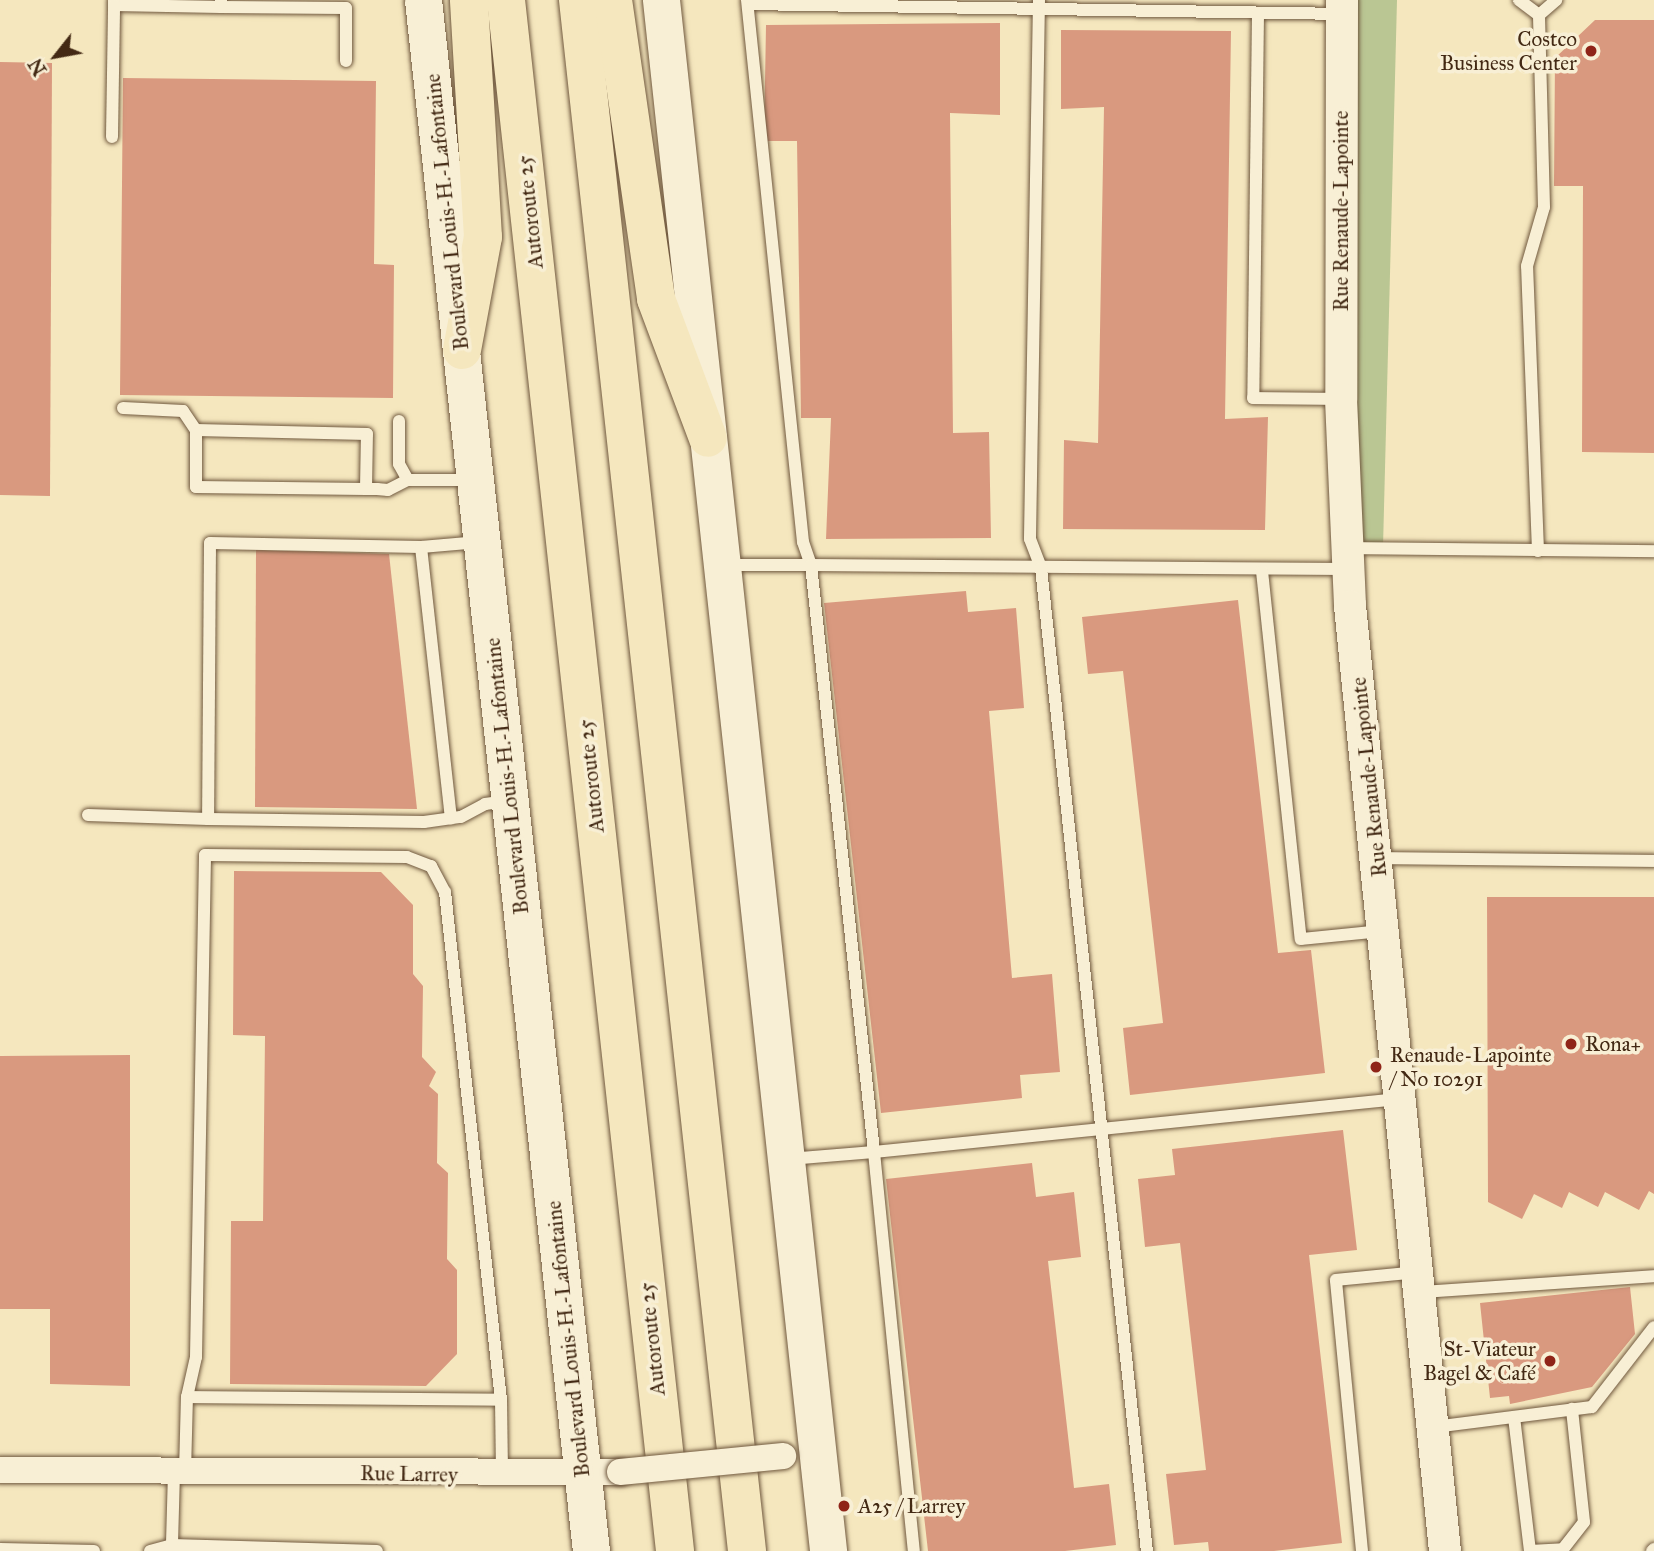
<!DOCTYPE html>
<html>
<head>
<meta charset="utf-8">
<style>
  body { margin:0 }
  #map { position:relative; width:1654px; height:1551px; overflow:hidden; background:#f5e7be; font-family:"IM FELL Great Primer",serif }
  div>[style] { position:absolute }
  .green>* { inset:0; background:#bac693 }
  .building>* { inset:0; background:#d9997f }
  .roads { filter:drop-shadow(0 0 2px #70583e) drop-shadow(0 0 2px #70583e) }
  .service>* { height:12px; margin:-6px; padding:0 6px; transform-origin:6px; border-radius:6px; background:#f8efd5 }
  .minor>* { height:26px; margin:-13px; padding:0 13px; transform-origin:13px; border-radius:13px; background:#f8efd5 }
  .tertiary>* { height:32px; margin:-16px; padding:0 16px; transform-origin:16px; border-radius:16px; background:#f8efd5 }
  .secondary>* { height:37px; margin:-18.5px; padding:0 18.5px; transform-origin:18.5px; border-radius:18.5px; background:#f8efd5 }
  .motorway>* { height:38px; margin:-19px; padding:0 19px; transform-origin:19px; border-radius:19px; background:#f5e7be }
  .bridges { filter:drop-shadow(0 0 2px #70583e) drop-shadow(0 0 2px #70583e) }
  .minor-bridge>* { height:26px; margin:-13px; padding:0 13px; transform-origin:13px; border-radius:13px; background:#f8efd5 }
  .dots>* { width:19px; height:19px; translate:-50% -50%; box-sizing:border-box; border:4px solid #f8efd5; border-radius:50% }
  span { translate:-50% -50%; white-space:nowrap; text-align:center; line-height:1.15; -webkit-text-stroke:7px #f8efd5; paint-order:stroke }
  .poi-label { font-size:21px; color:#432914 }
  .right { translate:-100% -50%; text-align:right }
  .left { translate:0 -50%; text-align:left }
  .street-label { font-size:21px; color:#432914 }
  .north { position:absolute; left:21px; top:21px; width:70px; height:70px; -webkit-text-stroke:5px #f8efd5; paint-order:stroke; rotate:239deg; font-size:19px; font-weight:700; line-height:28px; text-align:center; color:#432914 }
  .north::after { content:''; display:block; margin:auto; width:24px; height:32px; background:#432914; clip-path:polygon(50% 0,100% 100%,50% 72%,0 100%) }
</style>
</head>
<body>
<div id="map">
  <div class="green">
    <i style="clip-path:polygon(1342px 0,1397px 0,1383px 547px,1348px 548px)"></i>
  </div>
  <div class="building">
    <i style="clip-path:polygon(1595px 20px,1654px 20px,1654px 453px,1582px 452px,1583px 186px,1554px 186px,1555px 58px)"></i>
    <i style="clip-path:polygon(1000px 23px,1000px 115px,950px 113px,953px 433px,989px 432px,991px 538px,826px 539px,831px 418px,801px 418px,797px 141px,764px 141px,766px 25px)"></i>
    <i style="clip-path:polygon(1061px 30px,1231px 31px,1225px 419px,1268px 417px,1265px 530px,1063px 529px,1064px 440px,1098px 443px,1104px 107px,1061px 109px)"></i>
    <i style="clip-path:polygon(0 62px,52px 63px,50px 496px,0 495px)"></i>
    <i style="clip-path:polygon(123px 78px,376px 81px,374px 264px,394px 265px,393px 398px,120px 395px)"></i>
    <i style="clip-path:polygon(256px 550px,389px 554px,417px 809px,255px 807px)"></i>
    <i style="clip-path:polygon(966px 591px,968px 612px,1016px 608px,1024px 708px,989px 711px,1012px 978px,1052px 974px,1060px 1072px,1020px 1075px,1022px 1098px,881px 1113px,824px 603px)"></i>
    <i style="clip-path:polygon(1238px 600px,1278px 953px,1311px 950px,1325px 1073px,1130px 1095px,1123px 1028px,1163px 1023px,1123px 671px,1088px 674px,1082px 617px)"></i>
    <i style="clip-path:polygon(234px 871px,381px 872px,413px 905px,413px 974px,423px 986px,422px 1057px,436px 1072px,429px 1086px,438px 1094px,437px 1163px,448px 1173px,447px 1259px,457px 1270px,457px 1354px,426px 1386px,230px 1384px,231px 1221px,263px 1221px,265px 1036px,233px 1035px)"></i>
    <i style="clip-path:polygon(1487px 897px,1654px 897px,1654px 1194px,1649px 1191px,1639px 1210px,1605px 1192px,1598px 1207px,1569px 1192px,1562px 1208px,1534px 1194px,1522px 1219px,1488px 1202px)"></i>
    <i style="clip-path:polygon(130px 1055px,130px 1386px,50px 1384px,50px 1309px,0 1309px,0 1056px)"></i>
    <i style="clip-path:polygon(1343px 1130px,1357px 1250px,1309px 1255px,1342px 1543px,1274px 1551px,1209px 1551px,1208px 1542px,1174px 1545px,1166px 1474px,1206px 1470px,1180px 1243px,1145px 1247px,1138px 1179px,1175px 1175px,1172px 1149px)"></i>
    <i style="clip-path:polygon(1032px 1163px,1036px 1197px,1074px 1192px,1081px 1257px,1048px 1261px,1074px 1488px,1109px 1484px,1116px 1545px,1065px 1551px,928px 1551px,886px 1179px)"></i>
    <i style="clip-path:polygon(1630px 1287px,1635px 1334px,1592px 1387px,1510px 1404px,1509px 1396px,1490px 1398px,1480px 1303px)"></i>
  </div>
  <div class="roads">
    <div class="service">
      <i style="left:114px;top:0;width:5px;rotate:90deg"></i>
      <i style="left:114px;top:5px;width:107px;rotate:1.1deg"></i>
      <i style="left:221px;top:0;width:7px;rotate:90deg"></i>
      <i style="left:221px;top:7px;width:125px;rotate:0.5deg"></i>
      <i style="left:346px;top:8px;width:53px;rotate:90deg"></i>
      <i style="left:747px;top:0;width:545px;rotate:84.1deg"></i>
      <i style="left:803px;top:542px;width:24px;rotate:71deg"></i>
      <i style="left:811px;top:565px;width:536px;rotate:0.43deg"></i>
      <i style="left:1039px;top:0;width:539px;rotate:90.96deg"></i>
      <i style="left:1030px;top:539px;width:31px;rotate:69deg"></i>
      <i style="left:1041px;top:568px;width:989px;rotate:83.85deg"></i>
      <i style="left:1519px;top:0;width:25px;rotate:37deg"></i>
      <i style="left:748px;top:4px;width:594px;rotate:0.96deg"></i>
      <i style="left:1258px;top:13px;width:385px;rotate:90.7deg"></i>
      <i style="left:1253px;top:398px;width:86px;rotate:0.7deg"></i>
      <i style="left:112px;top:137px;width:132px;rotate:-89.1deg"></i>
      <i style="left:123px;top:408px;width:60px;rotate:2.9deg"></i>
      <i style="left:183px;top:411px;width:23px;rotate:56deg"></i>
      <i style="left:399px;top:421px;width:43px;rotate:90deg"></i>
      <i style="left:399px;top:464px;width:18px;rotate:61deg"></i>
      <i style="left:366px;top:489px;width:55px;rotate:-89deg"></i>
      <i style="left:367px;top:434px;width:171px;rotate:-178.7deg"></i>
      <i style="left:196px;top:430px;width:57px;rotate:90deg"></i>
      <i style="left:196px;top:487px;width:170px;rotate:0.7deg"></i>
      <i style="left:366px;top:489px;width:11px"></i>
      <i style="left:377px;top:489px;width:11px;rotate:5deg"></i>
      <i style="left:388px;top:490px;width:22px;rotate:-27deg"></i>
      <i style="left:408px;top:480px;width:63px"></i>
      <i style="left:479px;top:542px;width:58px;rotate:175.1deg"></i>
      <i style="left:421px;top:547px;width:211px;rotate:-178.9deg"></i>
      <i style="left:210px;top:543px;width:276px;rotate:90.4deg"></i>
      <i style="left:208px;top:819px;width:216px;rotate:0.8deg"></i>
      <i style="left:424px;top:822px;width:37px;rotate:-8deg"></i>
      <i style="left:461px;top:817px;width:27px;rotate:-28deg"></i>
      <i style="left:485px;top:804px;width:21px;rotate:-8deg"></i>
      <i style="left:421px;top:547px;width:273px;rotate:83.7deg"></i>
      <i style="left:1348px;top:548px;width:306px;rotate:0.6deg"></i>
      <i style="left:1538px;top:551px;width:285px;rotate:-92.2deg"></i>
      <i style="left:1527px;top:266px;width:61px;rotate:-73.9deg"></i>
      <i style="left:1544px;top:207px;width:192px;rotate:-91.5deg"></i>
      <i style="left:1539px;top:15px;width:23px;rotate:-41deg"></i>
      <i style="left:726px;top:565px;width:85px"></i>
      <i style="left:811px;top:565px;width:590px;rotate:83.87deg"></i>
      <i style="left:874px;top:1152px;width:527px;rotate:-5.78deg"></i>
      <i style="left:1262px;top:571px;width:370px;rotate:84deg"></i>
      <i style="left:1301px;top:939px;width:80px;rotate:-5.7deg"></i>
      <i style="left:88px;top:815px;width:120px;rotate:1.9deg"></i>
      <i style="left:1378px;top:858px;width:276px;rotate:0.6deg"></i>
      <i style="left:789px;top:1159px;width:85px;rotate:-4.7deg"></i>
      <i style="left:874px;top:1152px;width:401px;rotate:84.3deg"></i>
      <i style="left:1421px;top:1292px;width:234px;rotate:-3.9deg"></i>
      <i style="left:187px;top:1397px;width:41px;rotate:-77.3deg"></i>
      <i style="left:196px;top:1357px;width:502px;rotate:-88.97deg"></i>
      <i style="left:205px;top:855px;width:202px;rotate:0.6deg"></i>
      <i style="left:407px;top:857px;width:26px;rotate:21deg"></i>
      <i style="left:431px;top:866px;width:30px;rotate:62deg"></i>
      <i style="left:445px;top:892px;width:511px;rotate:83.71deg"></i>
      <i style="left:1514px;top:1417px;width:135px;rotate:83.2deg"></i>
      <i style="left:1530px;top:1551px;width:33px;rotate:-3deg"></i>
      <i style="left:1563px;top:1549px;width:34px;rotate:-52deg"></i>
      <i style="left:1584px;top:1522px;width:114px;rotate:-96.1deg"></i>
      <i style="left:1434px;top:1427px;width:159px;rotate:-7.2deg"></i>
      <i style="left:1592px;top:1407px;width:101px;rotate:-52.2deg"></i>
      <i style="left:174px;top:1472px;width:73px;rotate:91.6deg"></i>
      <i style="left:172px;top:1545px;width:205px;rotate:1.7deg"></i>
      <i style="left:185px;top:1472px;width:75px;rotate:-88.5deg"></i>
      <i style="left:187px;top:1397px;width:314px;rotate:0.5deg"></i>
      <i style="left:501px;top:1400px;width:75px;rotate:89.2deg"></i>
      <i style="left:0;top:1549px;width:94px;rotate:1.2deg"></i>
      <i style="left:150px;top:1551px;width:23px;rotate:-15deg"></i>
      <i style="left:172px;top:1545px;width:6px;rotate:90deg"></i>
      <i style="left:1362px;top:1551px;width:272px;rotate:-95.5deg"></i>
      <i style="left:1336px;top:1280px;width:82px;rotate:-5.6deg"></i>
      <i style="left:1652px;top:1551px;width:3px;rotate:-45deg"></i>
    </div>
    <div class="minor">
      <i style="left:0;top:1470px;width:620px;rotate:0.18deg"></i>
    </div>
    <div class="tertiary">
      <i style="left:1342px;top:0;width:399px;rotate:90.1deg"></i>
      <i style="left:1341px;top:399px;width:207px;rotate:87.5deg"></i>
      <i style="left:1350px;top:606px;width:950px;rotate:84.26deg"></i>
    </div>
    <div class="secondary">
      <i style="left:423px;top:0;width:1560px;rotate:83.82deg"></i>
      <i style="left:661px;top:0;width:1560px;rotate:83.85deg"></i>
    </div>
    <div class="motorway">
      <i style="left:506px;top:0;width:1560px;rotate:83.78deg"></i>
      <i style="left:578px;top:0;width:1560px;rotate:83.78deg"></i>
      <i style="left:613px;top:0;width:302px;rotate:81.8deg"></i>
      <i style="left:656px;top:299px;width:148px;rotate:69.5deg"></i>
      <i style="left:462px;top:350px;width:115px;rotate:-79.5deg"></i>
      <i style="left:483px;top:237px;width:237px;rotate:-93.4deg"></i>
    </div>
  </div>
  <div class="bridges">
    <div class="minor-bridge">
      <i style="left:620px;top:1472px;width:164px;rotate:-5.6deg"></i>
    </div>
  </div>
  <div class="dots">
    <i style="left:1591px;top:51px;background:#8f2418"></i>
    <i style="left:1571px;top:1044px;background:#8f2418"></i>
    <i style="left:1376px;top:1067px;background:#8f2418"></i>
    <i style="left:1550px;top:1361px;background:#8f2418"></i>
    <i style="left:844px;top:1506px;background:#8f2418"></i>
  </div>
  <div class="poi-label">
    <span class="right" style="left:1577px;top:51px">Costco<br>Business Center</span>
    <span class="left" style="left:1585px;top:1044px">Rona+</span>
    <span class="left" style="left:1390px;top:1067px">Renaude-Lapointe<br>/ No 10291</span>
    <span class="right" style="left:1536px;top:1361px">St-Viateur<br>Bagel &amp; Café</span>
    <span class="left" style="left:858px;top:1506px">A25 / Larrey</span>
  </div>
  <div class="street-label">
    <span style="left:1341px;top:211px;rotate:-90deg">Rue Renaude-Lapointe</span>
    <span style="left:447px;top:212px;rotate:-96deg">Boulevard Louis-H.-Lafontaine</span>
    <span style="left:530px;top:212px;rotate:-96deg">Autoroute 25</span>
    <span style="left:507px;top:776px;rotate:-96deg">Boulevard Louis-H.-Lafontaine</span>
    <span style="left:591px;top:776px;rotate:-96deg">Autoroute 25</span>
    <span style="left:1369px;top:777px;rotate:-96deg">Rue Renaude-Lapointe</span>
    <span style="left:568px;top:1339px;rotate:-96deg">Boulevard Louis-H.-Lafontaine</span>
    <span style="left:652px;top:1339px;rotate:-96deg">Autoroute 25</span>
    <span style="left:409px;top:1474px;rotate:1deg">Rue Larrey</span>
  </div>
  <div class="north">N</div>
</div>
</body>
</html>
